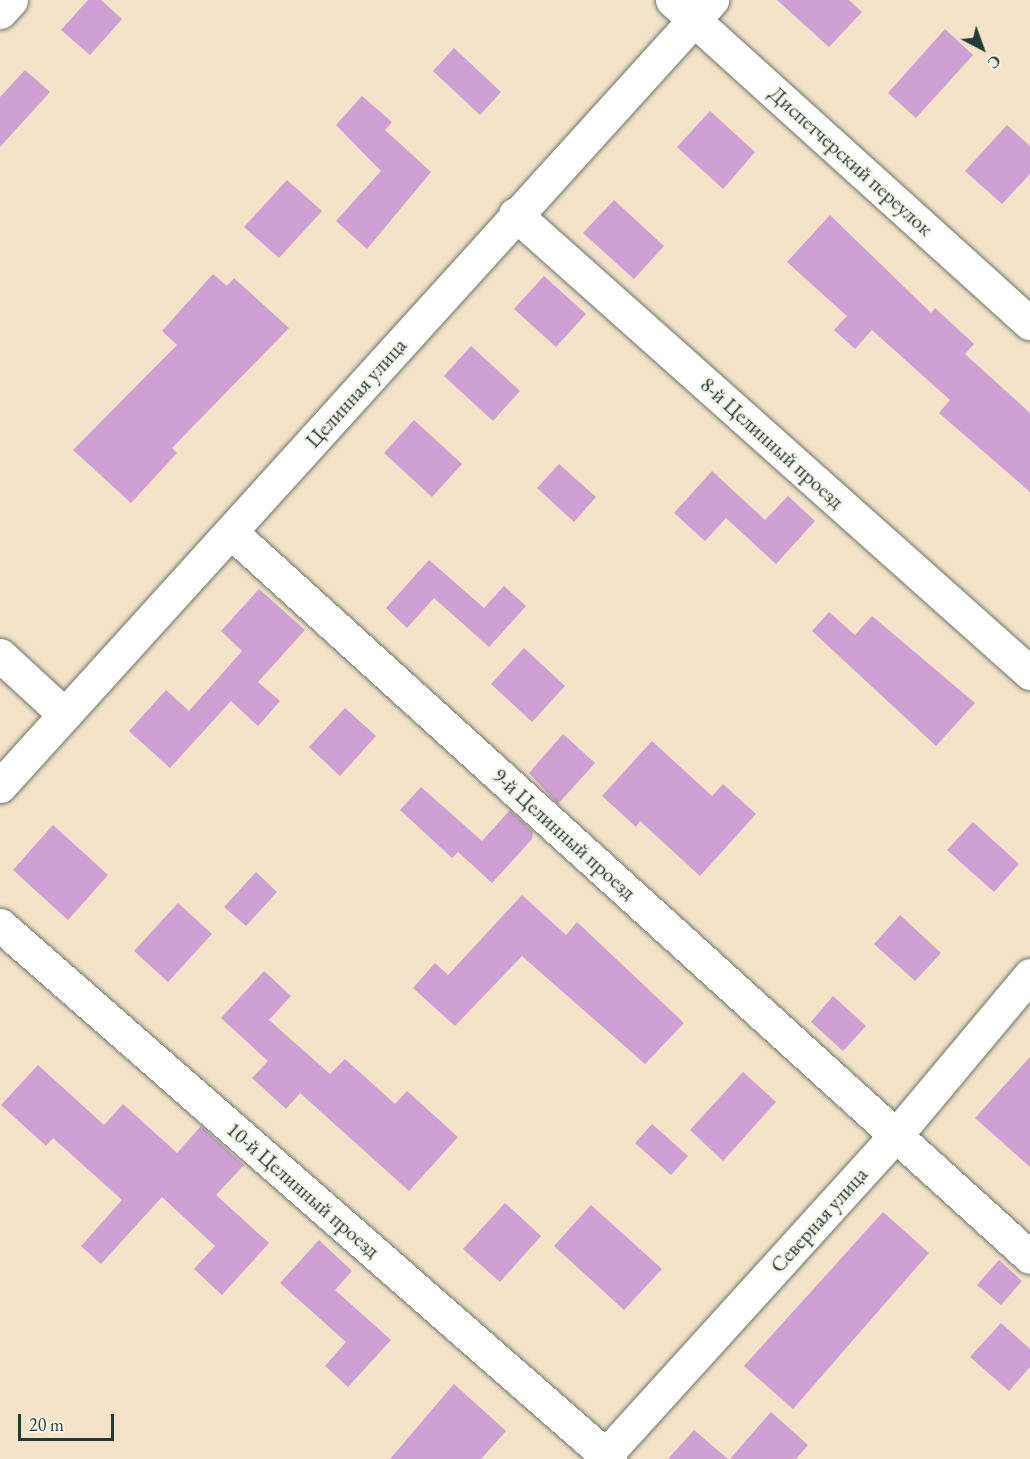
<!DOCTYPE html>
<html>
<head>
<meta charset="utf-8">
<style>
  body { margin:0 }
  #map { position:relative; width:1030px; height:1459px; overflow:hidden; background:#f4e2c9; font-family:"EB Garamond",serif }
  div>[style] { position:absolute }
  .building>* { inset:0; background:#cea0d4 }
  .roads { filter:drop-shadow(0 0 2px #6a7768) drop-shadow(0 0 2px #6a7768) }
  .minor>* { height:33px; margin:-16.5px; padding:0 16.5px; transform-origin:16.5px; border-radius:16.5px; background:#fff }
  span { translate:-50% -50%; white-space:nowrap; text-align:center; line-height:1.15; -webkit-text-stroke:4.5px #f7f3e8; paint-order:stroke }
  .street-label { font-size:21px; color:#1f3d34 }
  .north { position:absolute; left:952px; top:18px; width:60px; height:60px; -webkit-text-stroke:4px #f7f3e8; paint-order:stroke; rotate:139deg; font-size:16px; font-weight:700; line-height:24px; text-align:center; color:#1f3d34 }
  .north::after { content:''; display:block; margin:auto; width:21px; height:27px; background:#1f3d34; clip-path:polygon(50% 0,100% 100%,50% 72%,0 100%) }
  .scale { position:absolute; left:18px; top:1414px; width:96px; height:27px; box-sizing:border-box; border:3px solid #1f3d34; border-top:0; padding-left:8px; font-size:18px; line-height:21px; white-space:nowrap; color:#1f3d34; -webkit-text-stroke:4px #f7f3e8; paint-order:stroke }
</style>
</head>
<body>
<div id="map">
  <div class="building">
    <i style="clip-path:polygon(88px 0,101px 0,122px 19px,90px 55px,61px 30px)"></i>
    <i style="clip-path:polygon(777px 0,849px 0,862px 12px,829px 47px)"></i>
    <i style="clip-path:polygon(945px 29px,973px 55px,916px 118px,888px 93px)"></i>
    <i style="clip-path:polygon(454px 48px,501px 92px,480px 115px,433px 71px)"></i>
    <i style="clip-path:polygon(25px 70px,50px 92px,0 147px,0 97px)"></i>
    <i style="clip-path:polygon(362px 96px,392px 122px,385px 130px,431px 172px,367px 249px,336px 221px,381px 171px,336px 125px)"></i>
    <i style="clip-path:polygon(710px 111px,755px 152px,723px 189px,677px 147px)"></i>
    <i style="clip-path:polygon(1007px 125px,1030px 146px,1030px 174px,1002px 204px,965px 171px)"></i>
    <i style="clip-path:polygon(287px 180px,322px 211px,279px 258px,244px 227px)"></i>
    <i style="clip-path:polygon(614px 200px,664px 246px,634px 279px,583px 233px)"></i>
    <i style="clip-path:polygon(830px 215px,931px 313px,935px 308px,974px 344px,965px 354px,1030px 413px,1030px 492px,939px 413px,950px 400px,872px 330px,855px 349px,834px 330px,847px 316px,787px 262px)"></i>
    <i style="clip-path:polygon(213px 274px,227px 286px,234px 278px,289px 328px,172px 448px,177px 453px,131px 503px,73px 450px,177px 345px,162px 331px)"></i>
    <i style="clip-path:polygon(544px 276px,586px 314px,556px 347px,514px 309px)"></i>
    <i style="clip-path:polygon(471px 346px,520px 391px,493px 421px,444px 376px)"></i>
    <i style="clip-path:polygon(414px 420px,462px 464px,432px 497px,384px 453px)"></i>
    <i style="clip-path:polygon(559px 464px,596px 497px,574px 522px,537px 488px)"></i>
    <i style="clip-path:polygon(712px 471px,765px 520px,788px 496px,815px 521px,776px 564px,726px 518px,705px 541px,674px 513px)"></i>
    <i style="clip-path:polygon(429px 560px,484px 608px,504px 586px,526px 606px,489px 647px,434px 598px,407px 628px,386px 608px)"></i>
    <i style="clip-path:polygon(259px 589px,305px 630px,258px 682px,280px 701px,258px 726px,231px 701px,170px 768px,129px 731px,166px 690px,189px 711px,242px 651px,221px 631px)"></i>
    <i style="clip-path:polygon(829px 612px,855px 635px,872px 616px,975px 703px,936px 746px,812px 631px)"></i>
    <i style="clip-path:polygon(524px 648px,565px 686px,532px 722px,491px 684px)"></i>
    <i style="clip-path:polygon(345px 708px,376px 736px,340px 776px,309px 747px)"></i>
    <i style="clip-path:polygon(563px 734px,595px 763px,558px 804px,529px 773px)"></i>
    <i style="clip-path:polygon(652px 741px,712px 796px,723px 784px,756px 814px,700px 876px,640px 821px,636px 827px,602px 796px)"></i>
    <i style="clip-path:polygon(421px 787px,482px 841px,510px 810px,533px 832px,532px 839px,492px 883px,458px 852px,452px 858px,400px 810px)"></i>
    <i style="clip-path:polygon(973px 822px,1019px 864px,994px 892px,947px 850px)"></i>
    <i style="clip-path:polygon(53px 825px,108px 875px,68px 920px,13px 870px)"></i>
    <i style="clip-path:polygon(256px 872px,277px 892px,246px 926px,224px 907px)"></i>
    <i style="clip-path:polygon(522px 895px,566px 935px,577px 922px,684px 1023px,645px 1064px,522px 956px,455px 1026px,413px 988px,435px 963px,448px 975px)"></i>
    <i style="clip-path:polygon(178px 903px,212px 934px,168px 982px,134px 951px)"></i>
    <i style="clip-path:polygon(900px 915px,941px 953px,915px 981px,874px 944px)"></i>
    <i style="clip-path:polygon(264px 971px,291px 996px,269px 1020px,330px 1074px,345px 1059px,395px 1104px,407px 1091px,458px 1137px,409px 1191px,300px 1093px,286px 1109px,252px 1078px,268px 1061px,221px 1018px)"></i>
    <i style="clip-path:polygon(833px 996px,866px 1026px,843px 1051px,811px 1022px)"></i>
    <i style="clip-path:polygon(1030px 1057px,1030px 1167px,975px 1118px)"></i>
    <i style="clip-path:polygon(38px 1065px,104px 1125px,123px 1104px,177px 1153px,201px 1126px,244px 1165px,216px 1195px,269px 1243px,222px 1295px,194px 1269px,215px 1246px,162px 1197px,101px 1264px,81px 1246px,122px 1200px,53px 1138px,46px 1146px,1px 1105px)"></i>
    <i style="clip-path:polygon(743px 1072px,776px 1102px,723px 1161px,690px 1130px)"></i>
    <i style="clip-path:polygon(652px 1124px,688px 1156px,671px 1175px,635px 1143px)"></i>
    <i style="clip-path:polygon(505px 1203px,541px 1236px,500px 1282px,463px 1249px)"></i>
    <i style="clip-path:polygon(591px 1205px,662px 1269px,624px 1310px,554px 1246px)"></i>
    <i style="clip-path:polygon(883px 1212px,929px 1253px,793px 1409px,744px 1366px)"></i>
    <i style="clip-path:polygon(319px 1240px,352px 1271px,335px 1290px,391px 1340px,348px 1387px,325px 1366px,346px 1342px,280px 1283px)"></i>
    <i style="clip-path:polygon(999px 1260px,1022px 1281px,1001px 1305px,977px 1285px)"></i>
    <i style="clip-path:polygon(1001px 1323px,1030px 1349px,1030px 1367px,1009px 1391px,970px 1357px)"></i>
    <i style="clip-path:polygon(454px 1384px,506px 1431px,481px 1459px,390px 1459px)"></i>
    <i style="clip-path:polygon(771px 1412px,808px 1445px,796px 1459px,730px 1459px)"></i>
    <i style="clip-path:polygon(694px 1430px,728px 1459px,668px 1459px)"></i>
  </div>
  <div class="roads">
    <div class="minor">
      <i style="left:672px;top:0;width:482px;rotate:42.1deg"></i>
      <i style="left:0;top:12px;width:16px;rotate:-47deg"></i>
      <i style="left:515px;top:214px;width:690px;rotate:41.71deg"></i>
      <i style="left:232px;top:533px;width:1077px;rotate:42.22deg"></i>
      <i style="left:0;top:655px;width:88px;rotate:42.7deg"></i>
      <i style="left:0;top:786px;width:1061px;rotate:-47.83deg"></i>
      <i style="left:0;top:925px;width:811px;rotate:41.2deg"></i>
      <i style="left:602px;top:1459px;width:439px;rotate:-47.8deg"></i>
      <i style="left:897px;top:1134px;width:207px;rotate:-50.1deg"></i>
    </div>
  </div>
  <div class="street-label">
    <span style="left:851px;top:161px;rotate:42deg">Диспетчерский переулок</span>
    <span style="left:356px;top:393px;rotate:-48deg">Целинная улица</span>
    <span style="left:772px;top:443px;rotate:42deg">8-й Целинный проезд</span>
    <span style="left:564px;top:834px;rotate:42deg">9-й Целинный проезд</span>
    <span style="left:303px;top:1190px;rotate:41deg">10-й Целинный проезд</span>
    <span style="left:819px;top:1220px;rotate:-48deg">Северная улица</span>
  </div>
  <div class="north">С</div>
  <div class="scale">20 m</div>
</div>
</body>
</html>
